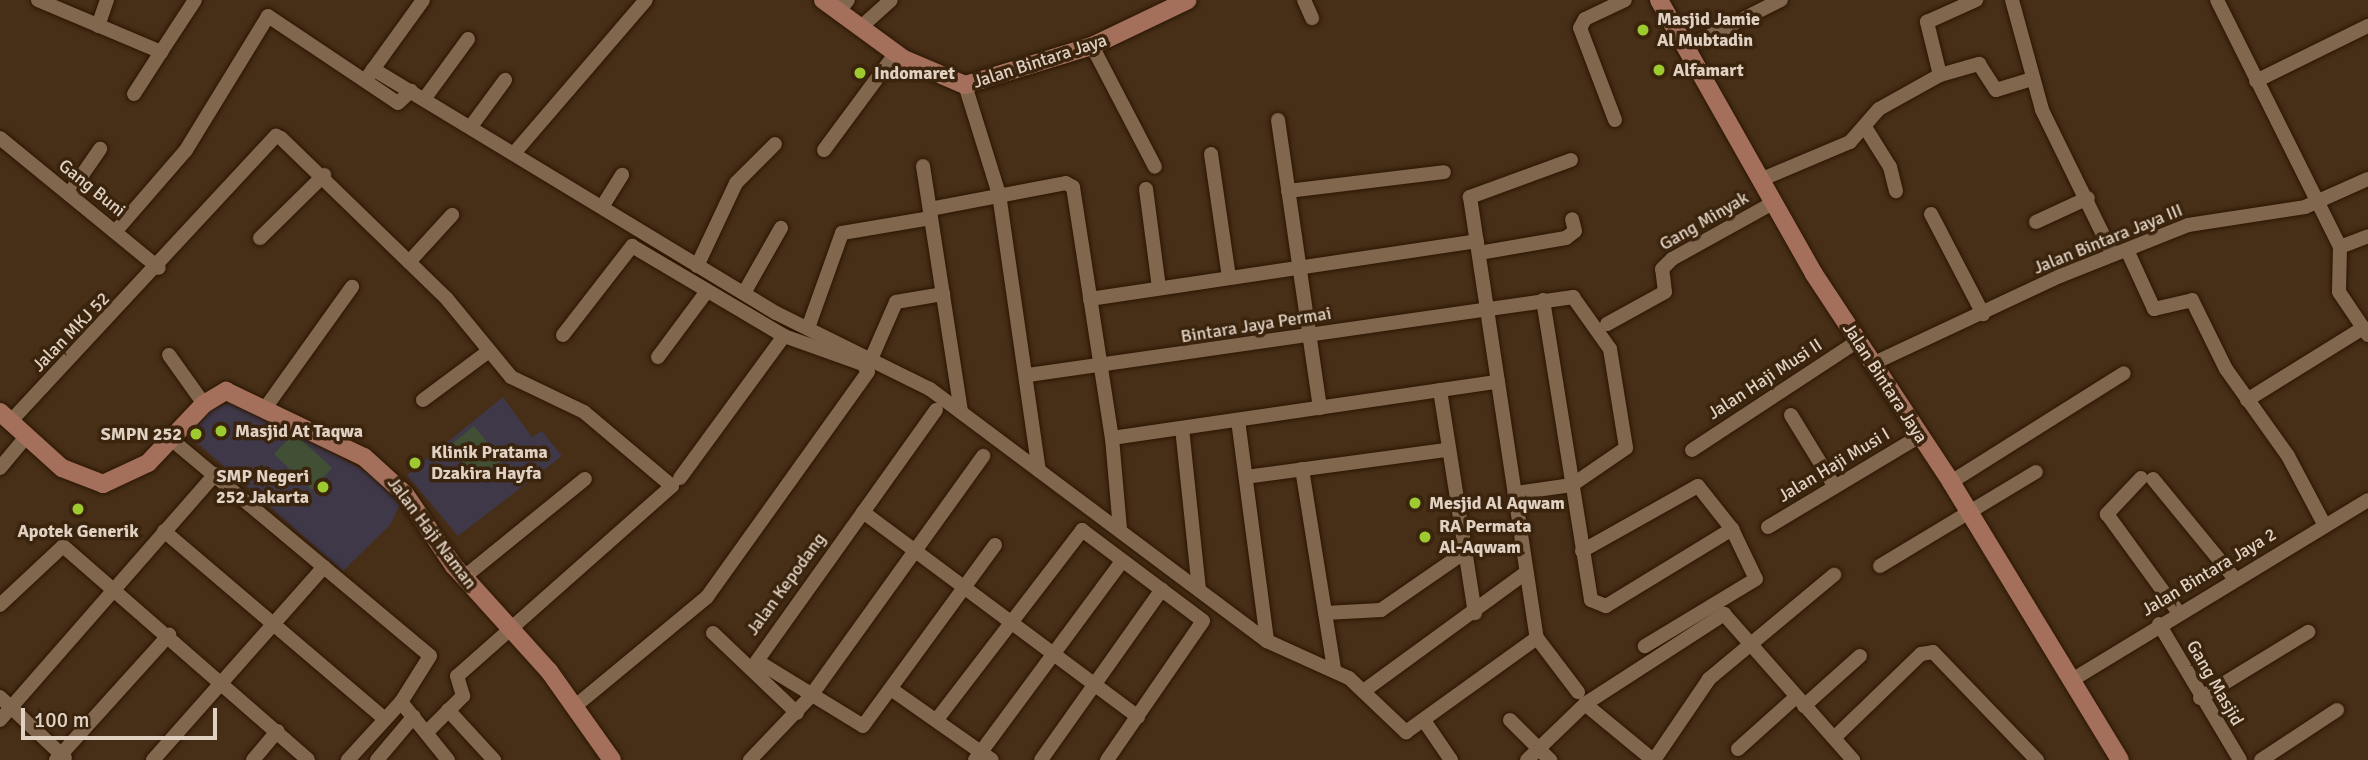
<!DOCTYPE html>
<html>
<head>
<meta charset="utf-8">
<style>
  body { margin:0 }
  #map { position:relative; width:2368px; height:760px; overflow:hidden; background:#462e17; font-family:Signika,sans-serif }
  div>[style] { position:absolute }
  .education>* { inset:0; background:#3f3849 }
  .green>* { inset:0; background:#415035 }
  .roads { filter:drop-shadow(0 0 2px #2b1600) drop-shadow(0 0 2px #2b1600) }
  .street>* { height:14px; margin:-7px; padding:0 7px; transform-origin:7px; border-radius:7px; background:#82674f }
  .secondary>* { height:18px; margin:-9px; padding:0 9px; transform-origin:9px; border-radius:9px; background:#a4705c }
  .dots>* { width:19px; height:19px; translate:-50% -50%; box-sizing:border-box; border:4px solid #3b240d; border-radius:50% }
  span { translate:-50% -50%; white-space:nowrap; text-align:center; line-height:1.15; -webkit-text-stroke:7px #3b240d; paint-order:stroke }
  .poi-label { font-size:18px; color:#e0d1c3; font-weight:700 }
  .left { translate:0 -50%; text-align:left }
  .right { translate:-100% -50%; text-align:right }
  .street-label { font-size:18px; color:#e0d1c3 }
  .scale { position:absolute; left:21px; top:708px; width:196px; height:32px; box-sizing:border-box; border:4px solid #e0d1c3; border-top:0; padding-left:9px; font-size:21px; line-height:24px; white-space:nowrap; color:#e0d1c3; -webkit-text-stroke:5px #3b240d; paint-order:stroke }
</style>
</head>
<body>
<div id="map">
  <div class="education">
    <i style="clip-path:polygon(503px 397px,532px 437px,542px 431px,562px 456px,458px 536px,407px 475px)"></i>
    <i style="clip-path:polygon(239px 400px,405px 494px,390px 525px,343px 571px,187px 434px,202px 412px)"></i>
  </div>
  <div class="green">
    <i style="clip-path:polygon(474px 426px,502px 460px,477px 480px,449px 446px)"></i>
    <i style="clip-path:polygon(294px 433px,332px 468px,312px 490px,274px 454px)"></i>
  </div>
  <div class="roads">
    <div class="street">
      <i style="left:38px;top:0;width:134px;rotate:22.9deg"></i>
      <i style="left:161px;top:52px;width:62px;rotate:-56.8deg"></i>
      <i style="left:1304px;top:0;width:20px;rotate:66deg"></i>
      <i style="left:2012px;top:0;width:114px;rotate:74.7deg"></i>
      <i style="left:2042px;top:110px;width:161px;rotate:63.9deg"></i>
      <i style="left:2217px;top:0;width:276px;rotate:63.5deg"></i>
      <i style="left:2340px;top:247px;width:45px;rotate:91.3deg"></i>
      <i style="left:2339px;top:292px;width:52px;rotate:56deg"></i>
      <i style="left:839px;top:11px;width:14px;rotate:-51deg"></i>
      <i style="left:98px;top:26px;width:28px;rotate:-71deg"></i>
      <i style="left:861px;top:27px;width:40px;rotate:-42deg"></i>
      <i style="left:1092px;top:46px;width:136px;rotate:62.5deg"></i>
      <i style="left:1687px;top:47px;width:105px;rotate:-26.6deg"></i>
      <i style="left:373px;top:69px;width:471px;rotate:31.2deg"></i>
      <i style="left:776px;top:313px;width:172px;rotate:26.3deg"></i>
      <i style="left:930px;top:389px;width:421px;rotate:36.8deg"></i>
      <i style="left:1267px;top:641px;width:90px;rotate:24.3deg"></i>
      <i style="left:1349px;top:678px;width:79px;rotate:43.5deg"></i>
      <i style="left:1406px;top:732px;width:161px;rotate:-35.7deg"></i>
      <i style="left:369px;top:75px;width:92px;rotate:-54.2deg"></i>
      <i style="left:1940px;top:75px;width:55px;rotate:-103.8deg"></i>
      <i style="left:1927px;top:22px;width:54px;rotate:-24.2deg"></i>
      <i style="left:2256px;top:81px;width:125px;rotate:-26.2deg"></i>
      <i style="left:965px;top:85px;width:114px;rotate:72.7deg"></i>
      <i style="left:999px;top:194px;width:279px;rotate:81.8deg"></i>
      <i style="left:134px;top:94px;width:50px;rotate:-57.3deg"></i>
      <i style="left:425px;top:98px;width:73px;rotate:-53.9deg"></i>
      <i style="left:1278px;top:120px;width:291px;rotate:81.7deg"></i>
      <i style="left:1615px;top:120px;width:98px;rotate:-110.8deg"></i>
      <i style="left:1580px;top:28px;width:10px;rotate:-61deg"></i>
      <i style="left:1585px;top:19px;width:44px;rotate:-25.4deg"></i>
      <i style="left:472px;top:125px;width:56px;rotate:-53.7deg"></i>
      <i style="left:1865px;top:127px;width:47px;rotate:58deg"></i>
      <i style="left:1890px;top:167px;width:25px;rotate:76deg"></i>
      <i style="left:0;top:138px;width:205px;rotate:39.3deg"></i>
      <i style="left:824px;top:150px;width:119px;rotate:-53.5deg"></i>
      <i style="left:516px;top:151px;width:199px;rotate:-49.3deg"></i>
      <i style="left:1211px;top:154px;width:124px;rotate:81.7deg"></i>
      <i style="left:1571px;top:160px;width:108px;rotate:159.9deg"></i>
      <i style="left:1470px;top:197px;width:446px;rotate:81.4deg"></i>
      <i style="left:1537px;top:638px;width:68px;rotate:52.8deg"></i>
      <i style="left:923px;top:166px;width:249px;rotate:81.2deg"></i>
      <i style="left:1760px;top:180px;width:98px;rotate:-22.9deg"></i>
      <i style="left:1850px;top:142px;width:44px;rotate:-48.7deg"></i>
      <i style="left:1879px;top:109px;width:70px;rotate:-29.1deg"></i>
      <i style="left:1940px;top:75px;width:41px;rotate:-15.8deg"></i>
      <i style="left:1979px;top:64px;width:31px;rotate:57deg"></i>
      <i style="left:1996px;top:90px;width:39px;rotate:-17deg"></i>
      <i style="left:1146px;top:189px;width:100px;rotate:82.5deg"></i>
      <i style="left:1288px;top:191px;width:157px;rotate:-6.9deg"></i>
      <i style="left:69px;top:194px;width:55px;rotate:-55.4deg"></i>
      <i style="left:602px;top:207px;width:38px;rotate:-58deg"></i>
      <i style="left:930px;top:209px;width:138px;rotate:-10.8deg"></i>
      <i style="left:1066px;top:183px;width:8px;rotate:30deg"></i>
      <i style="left:1073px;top:187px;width:254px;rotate:81.2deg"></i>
      <i style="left:1112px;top:438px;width:92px;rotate:85deg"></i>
      <i style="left:1931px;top:214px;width:113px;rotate:62.5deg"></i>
      <i style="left:2036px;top:222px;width:57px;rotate:-24.8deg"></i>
      <i style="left:115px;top:232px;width:108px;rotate:-49.1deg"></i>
      <i style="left:186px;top:150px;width:157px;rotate:-58.5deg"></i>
      <i style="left:268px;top:16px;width:156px;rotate:33.8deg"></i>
      <i style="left:398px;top:103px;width:18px;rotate:-43deg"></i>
      <i style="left:260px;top:238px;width:90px;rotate:-44.5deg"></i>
      <i style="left:2340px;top:247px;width:30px;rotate:-21deg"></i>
      <i style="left:2127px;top:250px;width:65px;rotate:65.4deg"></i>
      <i style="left:2154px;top:309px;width:39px;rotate:-13deg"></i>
      <i style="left:2192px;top:300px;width:77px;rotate:63.8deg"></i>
      <i style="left:2226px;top:369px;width:107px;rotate:54.5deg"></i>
      <i style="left:2288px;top:456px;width:79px;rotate:62.1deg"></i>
      <i style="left:1479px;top:253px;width:88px;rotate:-9.8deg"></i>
      <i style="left:1566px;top:238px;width:11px;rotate:-38deg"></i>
      <i style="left:1575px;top:231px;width:12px;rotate:-104deg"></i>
      <i style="left:409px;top:262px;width:64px;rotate:-47.5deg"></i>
      <i style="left:697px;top:266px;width:92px;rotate:-64.8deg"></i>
      <i style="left:736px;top:183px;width:55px;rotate:-45deg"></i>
      <i style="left:744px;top:293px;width:75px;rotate:-60.4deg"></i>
      <i style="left:1090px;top:299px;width:391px;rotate:-8.5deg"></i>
      <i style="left:1543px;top:300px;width:304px;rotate:80.9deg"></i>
      <i style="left:1591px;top:600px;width:16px;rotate:22deg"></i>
      <i style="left:1606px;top:606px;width:148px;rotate:-31.4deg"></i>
      <i style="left:1607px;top:324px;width:66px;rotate:-28.9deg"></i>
      <i style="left:1665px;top:292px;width:23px;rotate:-97deg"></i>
      <i style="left:1662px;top:269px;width:14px;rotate:-45deg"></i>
      <i style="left:1672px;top:259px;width:115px;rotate:-29deg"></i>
      <i style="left:808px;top:328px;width:101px;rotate:-70.3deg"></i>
      <i style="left:842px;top:233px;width:90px;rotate:-9.6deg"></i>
      <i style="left:563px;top:335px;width:113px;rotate:-52.2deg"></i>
      <i style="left:632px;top:246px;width:177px;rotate:30.6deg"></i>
      <i style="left:784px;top:336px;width:84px;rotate:19.5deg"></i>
      <i style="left:863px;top:364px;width:9px;rotate:58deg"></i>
      <i style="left:868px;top:372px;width:277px;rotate:125.6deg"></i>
      <i style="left:707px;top:597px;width:173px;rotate:140.4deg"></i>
      <i style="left:169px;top:355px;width:60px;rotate:54.5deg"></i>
      <i style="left:658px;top:357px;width:82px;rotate:-53.4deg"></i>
      <i style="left:872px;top:357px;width:60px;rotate:-66.4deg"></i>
      <i style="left:896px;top:302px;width:48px;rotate:-9.7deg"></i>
      <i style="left:1872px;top:364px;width:208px;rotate:-25.1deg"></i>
      <i style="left:2060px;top:276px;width:138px;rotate:-21.7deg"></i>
      <i style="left:2188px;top:225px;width:118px;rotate:-8.7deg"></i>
      <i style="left:2305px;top:207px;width:69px;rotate:-24deg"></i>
      <i style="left:1028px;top:375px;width:551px;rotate:-8.14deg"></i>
      <i style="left:1573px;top:297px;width:64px;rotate:54.6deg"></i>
      <i style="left:1610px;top:349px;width:100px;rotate:80.8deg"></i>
      <i style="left:1626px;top:448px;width:65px;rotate:145.6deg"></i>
      <i style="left:1572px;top:485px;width:58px;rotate:172deg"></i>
      <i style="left:1440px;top:390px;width:226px;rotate:81.1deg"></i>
      <i style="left:423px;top:400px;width:82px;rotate:-36.6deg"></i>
      <i style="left:2247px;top:400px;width:137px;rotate:-31.8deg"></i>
      <i style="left:266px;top:407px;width:148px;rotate:-54.4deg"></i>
      <i style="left:936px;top:410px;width:308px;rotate:125.5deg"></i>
      <i style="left:757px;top:661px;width:124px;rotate:31.5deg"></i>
      <i style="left:863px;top:726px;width:224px;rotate:-53.9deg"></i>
      <i style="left:1791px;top:415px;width:84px;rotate:58.6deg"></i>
      <i style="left:1238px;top:420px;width:223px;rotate:82.5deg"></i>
      <i style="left:10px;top:422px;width:391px;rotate:-47.1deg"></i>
      <i style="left:276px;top:136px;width:5px;rotate:22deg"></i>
      <i style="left:281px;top:138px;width:231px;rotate:44.1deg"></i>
      <i style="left:447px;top:299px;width:101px;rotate:50.6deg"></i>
      <i style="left:511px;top:377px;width:81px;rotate:25.6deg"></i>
      <i style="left:584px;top:412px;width:115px;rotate:40.1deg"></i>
      <i style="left:672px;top:486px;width:287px;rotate:138.5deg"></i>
      <i style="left:457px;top:676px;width:21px;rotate:73deg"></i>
      <i style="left:463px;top:696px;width:51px;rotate:135deg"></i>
      <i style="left:1182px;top:428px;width:163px;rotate:84deg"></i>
      <i style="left:1112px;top:438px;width:390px;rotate:-8.3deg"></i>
      <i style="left:172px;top:440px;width:336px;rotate:39.9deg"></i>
      <i style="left:430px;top:656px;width:54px;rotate:122.2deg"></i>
      <i style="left:401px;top:702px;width:79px;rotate:132.4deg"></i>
      <i style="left:1692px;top:450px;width:199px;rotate:-33.3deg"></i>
      <i style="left:0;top:468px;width:40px;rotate:-50deg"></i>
      <i style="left:1302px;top:469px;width:202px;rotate:80.9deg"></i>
      <i style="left:1246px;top:477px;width:202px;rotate:-7.7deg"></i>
      <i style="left:680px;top:478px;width:176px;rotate:-53.8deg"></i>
      <i style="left:2141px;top:478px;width:50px;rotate:133.4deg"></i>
      <i style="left:2107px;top:514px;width:122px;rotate:54deg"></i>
      <i style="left:2153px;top:479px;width:129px;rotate:50.6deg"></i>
      <i style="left:1951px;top:482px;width:204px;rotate:-32.2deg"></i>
      <i style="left:863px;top:512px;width:343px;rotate:36.7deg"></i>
      <i style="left:1768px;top:527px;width:177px;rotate:-30.9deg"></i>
      <i style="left:164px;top:531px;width:289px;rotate:40.4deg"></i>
      <i style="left:1582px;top:551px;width:133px;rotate:-29.3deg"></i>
      <i style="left:1698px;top:486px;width:55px;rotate:51.7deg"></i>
      <i style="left:1732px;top:529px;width:55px;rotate:64.4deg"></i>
      <i style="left:1756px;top:579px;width:130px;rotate:148.9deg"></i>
      <i style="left:1880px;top:566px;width:182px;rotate:-31.1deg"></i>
      <i style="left:463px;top:578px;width:157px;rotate:-39.1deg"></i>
      <i style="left:0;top:605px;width:86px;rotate:-43.1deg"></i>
      <i style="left:63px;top:546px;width:325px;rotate:41.1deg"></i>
      <i style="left:1325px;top:613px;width:56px;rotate:-3.1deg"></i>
      <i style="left:1381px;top:610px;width:102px;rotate:-34.6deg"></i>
      <i style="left:2159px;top:624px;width:158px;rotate:59.2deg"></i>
      <i style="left:713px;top:633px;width:116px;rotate:43.6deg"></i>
      <i style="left:2072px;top:680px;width:346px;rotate:-31.3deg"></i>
      <i style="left:891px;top:689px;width:123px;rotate:35.1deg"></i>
      <i style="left:1365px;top:690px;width:200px;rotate:-36.1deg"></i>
      <i style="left:0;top:697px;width:89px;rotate:43.2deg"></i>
      <i style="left:2200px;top:698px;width:127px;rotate:-31.4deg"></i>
      <i style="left:401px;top:702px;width:75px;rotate:51deg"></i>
      <i style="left:1585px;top:704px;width:166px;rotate:-32.9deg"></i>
      <i style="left:1724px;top:614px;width:195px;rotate:48.5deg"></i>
      <i style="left:1804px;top:706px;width:75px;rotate:-41.8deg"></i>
      <i style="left:448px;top:710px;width:68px;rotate:47.4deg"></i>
      <i style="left:938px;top:718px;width:237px;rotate:-52.5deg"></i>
      <i style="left:1082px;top:530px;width:151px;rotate:36.9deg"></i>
      <i style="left:1203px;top:621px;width:169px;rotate:124.6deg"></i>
      <i style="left:0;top:720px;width:327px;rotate:-48.8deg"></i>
      <i style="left:1510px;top:720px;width:57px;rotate:45deg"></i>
      <i style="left:1425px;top:722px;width:46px;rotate:55.6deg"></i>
      <i style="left:1834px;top:738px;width:121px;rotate:-44deg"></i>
      <i style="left:1921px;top:654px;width:12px;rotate:-9deg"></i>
      <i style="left:1933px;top:652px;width:150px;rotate:46.1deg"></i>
      <i style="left:1738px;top:749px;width:78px;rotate:-41.9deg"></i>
      <i style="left:56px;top:760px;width:169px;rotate:-47.9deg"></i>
      <i style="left:153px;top:760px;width:258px;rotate:-48.5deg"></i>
      <i style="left:253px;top:760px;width:38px;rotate:-50deg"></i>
      <i style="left:377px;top:760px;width:57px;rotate:-49.9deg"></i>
      <i style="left:750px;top:760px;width:87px;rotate:-46.4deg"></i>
      <i style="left:810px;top:697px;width:297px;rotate:-54.3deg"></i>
      <i style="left:975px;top:760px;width:247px;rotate:-53.5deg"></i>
      <i style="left:1041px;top:760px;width:209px;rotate:-54.7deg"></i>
      <i style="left:1527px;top:760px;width:81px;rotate:-44deg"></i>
      <i style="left:1585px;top:704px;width:88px;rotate:39.5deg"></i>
      <i style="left:1654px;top:760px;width:98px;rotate:-55.8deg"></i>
      <i style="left:1709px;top:679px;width:163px;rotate:-39.8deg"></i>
      <i style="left:2261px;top:760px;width:91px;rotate:-33.3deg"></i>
    </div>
    <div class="secondary">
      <i style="left:823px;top:0;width:100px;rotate:36.1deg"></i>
      <i style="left:904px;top:59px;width:66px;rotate:23.1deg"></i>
      <i style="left:965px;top:85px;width:133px;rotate:-17.1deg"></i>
      <i style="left:1092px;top:46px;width:106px;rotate:-25.6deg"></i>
      <i style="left:1659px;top:0;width:315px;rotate:60.5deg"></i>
      <i style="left:1814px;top:274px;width:249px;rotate:56.6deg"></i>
      <i style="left:1951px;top:482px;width:325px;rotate:58.7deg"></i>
      <i style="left:0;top:412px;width:84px;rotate:42.1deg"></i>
      <i style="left:62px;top:468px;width:44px;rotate:21.3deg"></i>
      <i style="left:103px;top:484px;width:50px;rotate:-25deg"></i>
      <i style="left:148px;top:463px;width:81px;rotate:-46.5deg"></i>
      <i style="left:204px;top:404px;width:26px;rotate:-31deg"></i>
      <i style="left:226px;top:391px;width:153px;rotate:25.6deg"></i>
      <i style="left:364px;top:457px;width:55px;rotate:42.1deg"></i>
      <i style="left:405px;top:494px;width:87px;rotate:55.8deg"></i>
      <i style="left:454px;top:566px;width:142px;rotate:47.9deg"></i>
      <i style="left:549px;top:671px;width:109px;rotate:54.7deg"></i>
    </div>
  </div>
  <div class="dots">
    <i style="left:1643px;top:30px;background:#9dca30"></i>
    <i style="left:1659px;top:70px;background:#9dca30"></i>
    <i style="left:860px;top:73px;background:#9dca30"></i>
    <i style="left:221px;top:431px;background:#9dca30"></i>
    <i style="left:196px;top:434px;background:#9dca30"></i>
    <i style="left:415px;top:463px;background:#9dca30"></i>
    <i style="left:323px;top:487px;background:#9dca30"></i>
    <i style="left:1415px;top:503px;background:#9dca30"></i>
    <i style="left:78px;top:509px;background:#9dca30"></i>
    <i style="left:1425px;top:537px;background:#9dca30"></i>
  </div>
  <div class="poi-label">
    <span class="left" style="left:1657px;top:30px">Masjid Jamie<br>Al Mubtadin</span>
    <span class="left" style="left:1673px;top:70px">Alfamart</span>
    <span class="left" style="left:874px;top:73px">Indomaret</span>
    <span class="left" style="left:235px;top:431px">Masjid At Taqwa</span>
    <span class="right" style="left:182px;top:434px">SMPN 252</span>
    <span class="left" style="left:431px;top:463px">Klinik Pratama<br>Dzakira Hayfa</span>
    <span class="right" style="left:309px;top:487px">SMP Negeri<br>252 Jakarta</span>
    <span class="left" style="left:1429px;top:503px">Mesjid Al Aqwam</span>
    <span class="left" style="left:1439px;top:537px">RA Permata<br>Al-Aqwam</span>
    <span style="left:78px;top:531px">Apotek Generik</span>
  </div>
  <div class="street-label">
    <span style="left:1040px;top:61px;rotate:-18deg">Jalan Bintara Jaya</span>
    <span style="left:92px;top:188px;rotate:39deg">Gang Buni</span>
    <span style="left:1704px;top:221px;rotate:-30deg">Gang Minyak</span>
    <span style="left:2108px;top:239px;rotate:-22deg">Jalan Bintara Jaya III</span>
    <span style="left:1256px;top:325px;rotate:-9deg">Bintara Jaya Permai</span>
    <span style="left:71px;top:332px;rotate:-46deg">Jalan MKJ 52</span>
    <span style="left:1765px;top:379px;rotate:-33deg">Jalan Haji Musi II</span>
    <span style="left:1885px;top:383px;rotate:57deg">Jalan Bintara Jaya</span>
    <span style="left:1834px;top:465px;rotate:-31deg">Jalan Haji Musi I</span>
    <span style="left:432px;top:533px;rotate:53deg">Jalan Haji Naman</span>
    <span style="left:2209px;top:572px;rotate:-31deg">Jalan Bintara Jaya 2</span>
    <span style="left:786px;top:584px;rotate:-54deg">Jalan Kepodang</span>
    <span style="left:2215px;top:683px;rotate:60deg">Gang Masjid</span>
  </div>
  <div class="scale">100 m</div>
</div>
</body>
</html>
